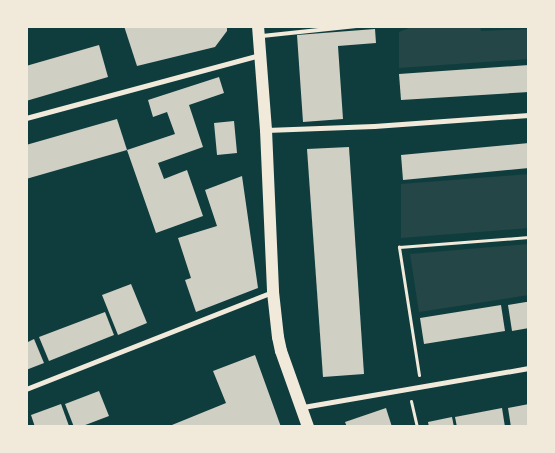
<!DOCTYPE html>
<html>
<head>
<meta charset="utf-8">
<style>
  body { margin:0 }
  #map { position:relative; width:555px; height:453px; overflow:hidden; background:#0f3d3e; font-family:"Archivo Narrow",sans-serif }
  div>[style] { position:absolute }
  .green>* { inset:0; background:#244646 }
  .building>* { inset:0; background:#cfcfc3 }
  .path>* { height:3px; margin:-1.5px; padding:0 1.5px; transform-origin:1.5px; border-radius:1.5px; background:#f1e9da }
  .service>* { height:4px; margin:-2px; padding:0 2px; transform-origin:2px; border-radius:2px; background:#f1e9da }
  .minor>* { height:5px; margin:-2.5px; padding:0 2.5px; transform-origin:2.5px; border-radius:2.5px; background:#f1e9da }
  .primary>* { height:12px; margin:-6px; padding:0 6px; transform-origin:6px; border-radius:6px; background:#f1e9da }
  span { translate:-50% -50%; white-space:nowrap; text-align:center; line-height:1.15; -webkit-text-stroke:4.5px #f1e9da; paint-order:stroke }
  .frame { position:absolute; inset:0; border:28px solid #f1e9da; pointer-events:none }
</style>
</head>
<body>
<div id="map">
  <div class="green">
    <i style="clip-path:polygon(414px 26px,480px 26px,481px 31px,529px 29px,529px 59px,399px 68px,399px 32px)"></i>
    <i style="clip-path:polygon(529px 174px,529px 228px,401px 238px,401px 184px)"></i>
    <i style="clip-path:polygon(529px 244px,529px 295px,419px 312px,410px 254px)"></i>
  </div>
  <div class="building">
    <i style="clip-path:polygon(124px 26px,227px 26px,227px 31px,215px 47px,137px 66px)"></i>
    <i style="clip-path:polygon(375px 29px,376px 43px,338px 46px,343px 119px,303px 122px,297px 35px)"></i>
    <i style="clip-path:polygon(99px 45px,108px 77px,26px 101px,26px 66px)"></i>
    <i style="clip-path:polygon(529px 65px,529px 92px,401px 100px,399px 74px)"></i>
    <i style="clip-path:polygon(219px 77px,224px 93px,189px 105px,203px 147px,158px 163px,164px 179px,187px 170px,203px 216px,156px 233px,127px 150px,175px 134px,167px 112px,153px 117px,148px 100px)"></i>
    <i style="clip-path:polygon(117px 119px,127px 150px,26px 179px,26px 145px)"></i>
    <i style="clip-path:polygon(234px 121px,237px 153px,217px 155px,214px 123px)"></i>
    <i style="clip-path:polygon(529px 143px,529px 168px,403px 180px,401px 155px)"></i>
    <i style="clip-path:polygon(349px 147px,364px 374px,323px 377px,307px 149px)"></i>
    <i style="clip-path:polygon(242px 176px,258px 288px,196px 312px,185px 280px,191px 278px,178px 238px,217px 226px,205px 190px)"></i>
    <i style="clip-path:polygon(131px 284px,147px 323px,118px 335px,102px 295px)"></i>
    <i style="clip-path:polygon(526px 302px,529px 302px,529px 328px,512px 331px,508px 305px)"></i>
    <i style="clip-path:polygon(501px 305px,505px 331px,424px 344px,420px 318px)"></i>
    <i style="clip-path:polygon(105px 312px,114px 335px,49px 361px,39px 337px)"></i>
    <i style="clip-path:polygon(34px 339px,44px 363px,26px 370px,26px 343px)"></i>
    <i style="clip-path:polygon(255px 355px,281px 427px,167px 427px,226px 403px,213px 371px)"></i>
    <i style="clip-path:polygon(99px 391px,109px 416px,80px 427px,74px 427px,65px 404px)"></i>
    <i style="clip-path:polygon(61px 404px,69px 426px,35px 427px,31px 415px)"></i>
    <i style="clip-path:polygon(529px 404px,529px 427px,511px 427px,508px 408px)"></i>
    <i style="clip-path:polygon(386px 408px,392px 427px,347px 427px,345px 422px)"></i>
    <i style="clip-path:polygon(502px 408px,505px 427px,457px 427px,455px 417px)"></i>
    <i style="clip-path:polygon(452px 417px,454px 427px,429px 427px,428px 422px)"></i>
  </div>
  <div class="path">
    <i style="left:419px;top:375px;width:130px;rotate:-98.9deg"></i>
    <i style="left:399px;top:247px;width:130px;rotate:-4.4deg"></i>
    <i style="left:411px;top:401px;width:27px;rotate:77deg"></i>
  </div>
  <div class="service">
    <i style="left:262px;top:36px;width:95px;rotate:-6.1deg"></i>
  </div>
  <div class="minor">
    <i style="left:26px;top:118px;width:242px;rotate:-15.1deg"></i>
    <i style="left:266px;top:130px;width:108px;rotate:-2.1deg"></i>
    <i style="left:374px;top:126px;width:155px;rotate:-4.1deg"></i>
    <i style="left:26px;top:389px;width:264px;rotate:-21.5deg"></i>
    <i style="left:303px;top:407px;width:229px;rotate:-9.8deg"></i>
  </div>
  <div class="primary">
    <i style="left:258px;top:26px;width:104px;rotate:85.6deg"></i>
    <i style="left:266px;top:130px;width:162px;rotate:87.5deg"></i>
    <i style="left:273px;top:292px;width:45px;rotate:83.7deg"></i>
    <i style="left:278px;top:337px;width:14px;rotate:78deg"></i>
    <i style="left:281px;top:351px;width:81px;rotate:70.4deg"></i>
  </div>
  <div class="frame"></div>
</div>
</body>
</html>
